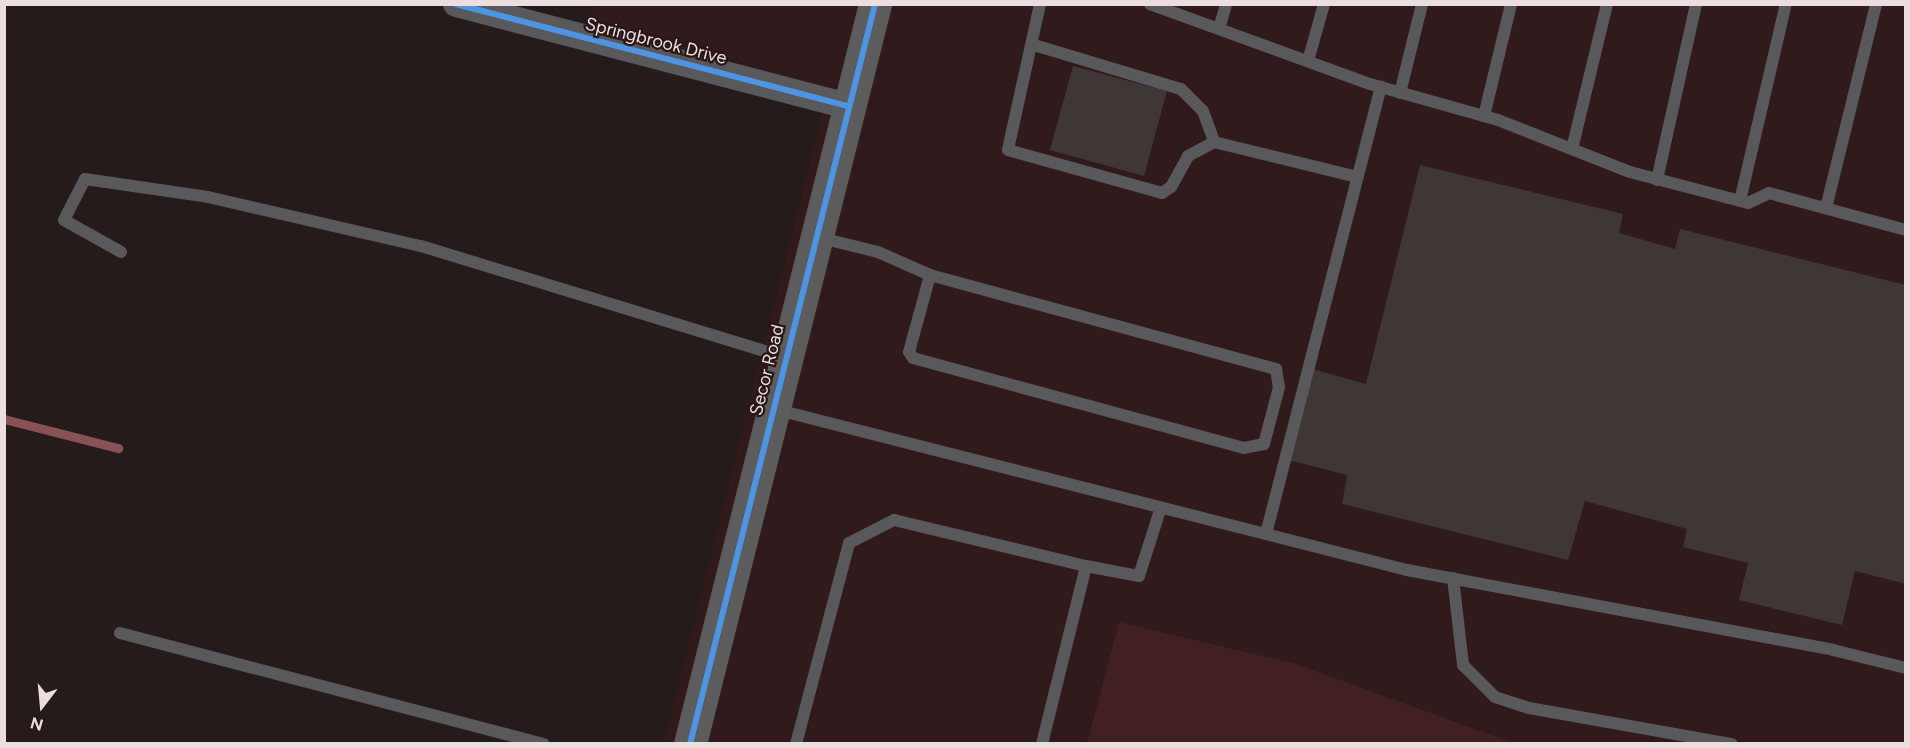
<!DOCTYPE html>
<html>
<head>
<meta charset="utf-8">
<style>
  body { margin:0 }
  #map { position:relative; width:1910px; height:748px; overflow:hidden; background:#251b1b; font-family:Figtree,sans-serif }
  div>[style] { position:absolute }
  .built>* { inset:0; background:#311a1b }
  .green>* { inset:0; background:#421f22 }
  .stream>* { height:9px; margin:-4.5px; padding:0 4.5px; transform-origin:4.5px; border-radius:4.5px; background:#885154 }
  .building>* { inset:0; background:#3f3636 }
  .lane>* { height:12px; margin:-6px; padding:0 6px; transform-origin:6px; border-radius:6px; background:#59595b }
  .street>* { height:26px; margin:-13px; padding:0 13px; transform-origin:13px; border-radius:13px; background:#59595b }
  .secondary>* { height:33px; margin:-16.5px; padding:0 16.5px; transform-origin:16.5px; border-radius:16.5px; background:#5c5c5d }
  .cycleway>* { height:6px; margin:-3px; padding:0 3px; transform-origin:3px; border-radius:3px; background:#4d94e3 }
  span { translate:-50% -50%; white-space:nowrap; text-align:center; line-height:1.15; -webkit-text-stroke:4.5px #291717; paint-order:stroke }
  .street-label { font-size:18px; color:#ecdede }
  .frame { position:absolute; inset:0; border:6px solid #ecdede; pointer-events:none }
  .north { position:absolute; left:12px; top:676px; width:60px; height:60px; -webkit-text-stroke:4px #291717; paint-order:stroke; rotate:196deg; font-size:16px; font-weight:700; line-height:24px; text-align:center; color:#ecdede }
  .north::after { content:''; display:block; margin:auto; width:21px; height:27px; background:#ecdede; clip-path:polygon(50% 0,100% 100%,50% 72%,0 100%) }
</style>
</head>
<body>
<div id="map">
  <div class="built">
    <i style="clip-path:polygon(593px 4px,1905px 5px,1905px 743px,1513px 743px,1119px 622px,1087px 743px,664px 743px,828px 90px,587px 30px)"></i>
  </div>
  <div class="green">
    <i style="clip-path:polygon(1119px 622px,1296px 664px,1513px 743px,1087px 743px)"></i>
  </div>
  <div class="stream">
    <i style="left:4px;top:419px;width:118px;rotate:14.3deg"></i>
  </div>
  <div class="building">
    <i style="clip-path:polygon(1073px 66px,1167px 91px,1144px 176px,1050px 150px)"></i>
    <i style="clip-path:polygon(1420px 165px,1623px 214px,1619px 233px,1675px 249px,1680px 229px,1906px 285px,1906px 584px,1855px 571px,1842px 625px,1739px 600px,1748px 563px,1683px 547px,1687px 529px,1585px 501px,1568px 560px,1342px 504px,1347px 475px,1285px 459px,1309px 368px,1366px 384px)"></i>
  </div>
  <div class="lane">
    <i style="left:1040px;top:4px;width:149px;rotate:102.4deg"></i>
    <i style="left:1008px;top:150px;width:160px;rotate:15.6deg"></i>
    <i style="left:1162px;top:193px;width:11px;rotate:-34deg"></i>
    <i style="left:1171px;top:187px;width:35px;rotate:-61deg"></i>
    <i style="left:1188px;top:156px;width:30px;rotate:-28deg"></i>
    <i style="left:1214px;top:142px;width:148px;rotate:13.7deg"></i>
    <i style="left:1150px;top:4px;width:234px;rotate:20deg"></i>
    <i style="left:1370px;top:84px;width:133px;rotate:15.7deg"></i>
    <i style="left:1498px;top:120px;width:142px;rotate:21.5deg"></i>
    <i style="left:1630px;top:172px;width:122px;rotate:14.7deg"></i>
    <i style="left:1748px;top:203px;width:23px;rotate:-25deg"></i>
    <i style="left:1769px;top:193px;width:142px;rotate:15.1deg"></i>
    <i style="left:1219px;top:29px;width:26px;rotate:-74deg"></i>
    <i style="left:1034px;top:45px;width:153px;rotate:16.7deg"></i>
    <i style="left:1181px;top:89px;width:31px;rotate:45deg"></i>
    <i style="left:1203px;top:111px;width:33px;rotate:70deg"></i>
    <i style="left:1308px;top:61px;width:59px;rotate:-74.3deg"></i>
    <i style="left:1400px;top:93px;width:92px;rotate:-76.1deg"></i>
    <i style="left:1484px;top:116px;width:115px;rotate:-76.4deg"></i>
    <i style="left:1572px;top:149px;width:149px;rotate:-76.4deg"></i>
    <i style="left:1657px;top:180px;width:180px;rotate:-77.5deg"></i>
    <i style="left:1740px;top:201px;width:202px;rotate:-76.9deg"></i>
    <i style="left:1826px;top:208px;width:210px;rotate:-76.2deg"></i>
    <i style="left:817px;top:237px;width:63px;rotate:13.8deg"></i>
    <i style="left:878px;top:252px;width:57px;rotate:23.9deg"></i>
    <i style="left:930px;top:275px;width:359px;rotate:15.2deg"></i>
    <i style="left:1276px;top:369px;width:18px;rotate:81deg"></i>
    <i style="left:1279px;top:387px;width:59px;rotate:104.7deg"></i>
    <i style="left:1264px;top:444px;width:20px;rotate:169deg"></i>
    <i style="left:1244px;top:448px;width:343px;rotate:-164.8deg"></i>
    <i style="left:913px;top:358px;width:7px;rotate:-124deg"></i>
    <i style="left:909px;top:352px;width:80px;rotate:-74.7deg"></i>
    <i style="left:121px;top:252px;width:65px;rotate:-150.7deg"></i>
    <i style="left:64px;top:220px;width:46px;rotate:-62.9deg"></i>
    <i style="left:85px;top:179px;width:124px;rotate:8.3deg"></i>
    <i style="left:208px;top:197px;width:219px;rotate:13deg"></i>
    <i style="left:421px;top:246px;width:380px;rotate:17deg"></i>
    <i style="left:774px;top:409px;width:653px;rotate:14.27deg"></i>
    <i style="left:1407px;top:570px;width:433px;rotate:10.6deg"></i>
    <i style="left:1833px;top:650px;width:75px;rotate:13.9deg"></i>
    <i style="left:1266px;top:534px;width:462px;rotate:-75.6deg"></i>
    <i style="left:1453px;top:578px;width:88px;rotate:83.4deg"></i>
    <i style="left:1463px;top:665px;width:45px;rotate:45deg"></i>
    <i style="left:1495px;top:697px;width:36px;rotate:18deg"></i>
    <i style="left:1529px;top:708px;width:206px;rotate:10.1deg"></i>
    <i style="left:120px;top:633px;width:438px;rotate:14.7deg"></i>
    <i style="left:796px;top:744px;width:208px;rotate:-75.2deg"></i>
    <i style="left:849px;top:543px;width:51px;rotate:-27.1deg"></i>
    <i style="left:894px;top:520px;width:197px;rotate:13.5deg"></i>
    <i style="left:1042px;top:744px;width:183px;rotate:-76.1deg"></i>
    <i style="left:1086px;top:566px;width:54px;rotate:10.7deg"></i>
    <i style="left:1139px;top:576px;width:72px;rotate:-72.3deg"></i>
  </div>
  <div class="street">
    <i style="left:456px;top:4px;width:405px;rotate:14.6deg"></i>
  </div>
  <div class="secondary">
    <i style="left:690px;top:744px;width:763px;rotate:-75.96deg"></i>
  </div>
  <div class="cycleway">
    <i style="left:456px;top:4px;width:405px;rotate:14.6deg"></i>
    <i style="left:690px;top:744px;width:763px;rotate:-75.96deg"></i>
  </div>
  <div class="street-label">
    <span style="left:656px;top:41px;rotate:14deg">Springbrook Drive</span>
    <span style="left:767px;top:370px;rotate:-76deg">Secor Road</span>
  </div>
  <div class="frame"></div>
  <div class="north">N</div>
</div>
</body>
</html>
